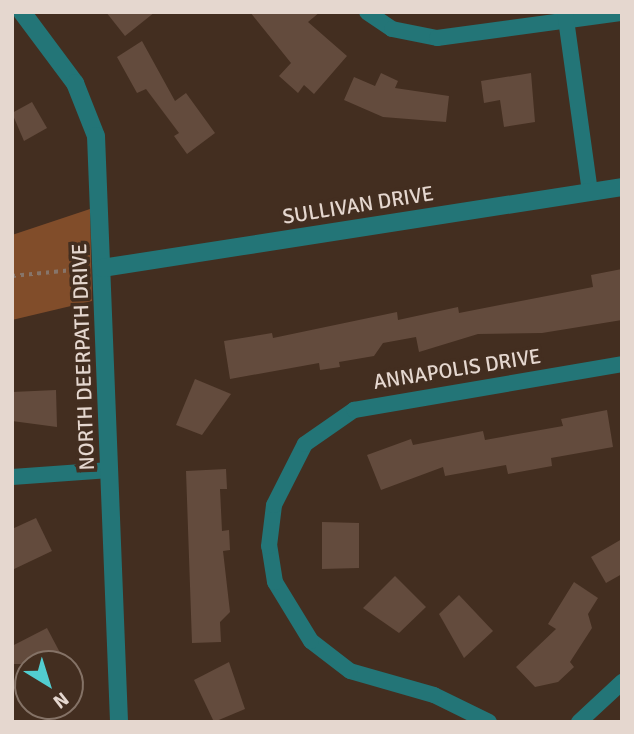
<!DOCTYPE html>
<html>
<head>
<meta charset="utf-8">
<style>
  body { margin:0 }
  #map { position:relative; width:634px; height:734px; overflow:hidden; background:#432e20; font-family:Signika,sans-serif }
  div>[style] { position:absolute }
  .green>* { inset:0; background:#814d2a }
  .building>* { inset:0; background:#634b3d }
  .path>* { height:3.5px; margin-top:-1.75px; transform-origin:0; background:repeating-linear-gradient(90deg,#87756a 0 3.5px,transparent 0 8.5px) }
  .minor>* { height:16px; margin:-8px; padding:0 8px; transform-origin:8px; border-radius:8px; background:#237577 }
  .tertiary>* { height:18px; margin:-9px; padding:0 9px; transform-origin:9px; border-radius:9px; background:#237577 }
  span { translate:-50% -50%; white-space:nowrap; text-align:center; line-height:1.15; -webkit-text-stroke:7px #432e20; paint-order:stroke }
  .street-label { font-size:21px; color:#e5d7cf }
  .frame { position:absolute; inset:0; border:14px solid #e5d7cf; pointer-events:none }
  .north { position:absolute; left:14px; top:650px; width:70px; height:70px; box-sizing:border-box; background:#432e20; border:2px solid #847266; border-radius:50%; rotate:142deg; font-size:19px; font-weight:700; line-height:28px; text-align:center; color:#e5d7cf }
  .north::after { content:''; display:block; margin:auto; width:24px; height:32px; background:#52cdd0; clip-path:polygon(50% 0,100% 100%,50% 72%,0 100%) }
</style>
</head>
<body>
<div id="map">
  <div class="green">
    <i style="clip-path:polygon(90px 209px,92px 301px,12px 320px,12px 235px)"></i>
  </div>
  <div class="building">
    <i style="clip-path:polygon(106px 12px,155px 12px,125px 36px)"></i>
    <i style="clip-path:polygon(250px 12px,320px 12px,308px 22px,347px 56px,314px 94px,304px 85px,298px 93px,279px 76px,291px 63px)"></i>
    <i style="clip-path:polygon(142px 41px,175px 101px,186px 93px,215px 133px,187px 154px,174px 136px,179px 133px,146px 89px,137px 93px,117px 57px)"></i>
    <i style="clip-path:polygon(381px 73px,398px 81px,395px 88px,449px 96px,446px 122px,383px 117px,344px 100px,354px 77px,375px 86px)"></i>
    <i style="clip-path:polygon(531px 73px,535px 122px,504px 127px,500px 100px,484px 103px,481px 81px)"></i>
    <i style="clip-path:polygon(32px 102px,47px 128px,24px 141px,12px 113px)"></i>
    <i style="clip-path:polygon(622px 269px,622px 320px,542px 333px,478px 334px,419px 352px,416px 337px,383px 343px,374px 356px,339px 362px,340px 367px,320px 370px,319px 363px,230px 379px,224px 341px,272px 333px,273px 338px,397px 312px,398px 320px,458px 307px,459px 313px,593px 287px,591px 275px)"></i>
    <i style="clip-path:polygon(195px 379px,231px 394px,202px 435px,176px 425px)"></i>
    <i style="clip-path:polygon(56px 390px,57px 427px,12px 421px,12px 392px)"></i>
    <i style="clip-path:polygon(607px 410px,613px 447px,551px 458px,552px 466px,508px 474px,506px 465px,445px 476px,443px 467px,381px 490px,367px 455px,411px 439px,413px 445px,483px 431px,485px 440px,563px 426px,561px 419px)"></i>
    <i style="clip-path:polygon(226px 469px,227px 489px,220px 489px,222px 531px,229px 530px,230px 550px,223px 551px,230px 612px,220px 622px,221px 642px,192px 643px,186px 471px)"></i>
    <i style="clip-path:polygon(36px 518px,52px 551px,12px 570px,12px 529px)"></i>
    <i style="clip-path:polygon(322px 522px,359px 523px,359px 568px,322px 569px)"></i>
    <i style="clip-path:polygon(622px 539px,622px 574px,606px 583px,591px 557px)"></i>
    <i style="clip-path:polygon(395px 576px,426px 607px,399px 633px,363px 608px)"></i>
    <i style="clip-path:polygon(574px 582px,598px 598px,588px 614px,592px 628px,570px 662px,574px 667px,558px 682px,535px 687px,516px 667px,556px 629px,548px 624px)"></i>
    <i style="clip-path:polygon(459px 595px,493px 631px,464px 658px,439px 614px)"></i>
    <i style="clip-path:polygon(47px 628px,66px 664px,12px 664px,12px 646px)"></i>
    <i style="clip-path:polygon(229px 662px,245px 709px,214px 722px,194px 680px)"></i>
  </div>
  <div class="path">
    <i style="left:12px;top:276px;width:71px;rotate:-5.6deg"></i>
  </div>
  <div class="minor">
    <i style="left:367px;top:12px;width:30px;rotate:34deg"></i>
    <i style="left:392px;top:29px;width:46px;rotate:11.3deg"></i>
    <i style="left:437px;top:38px;width:187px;rotate:-7.7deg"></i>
    <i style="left:565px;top:12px;width:182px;rotate:82.1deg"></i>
    <i style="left:12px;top:477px;width:98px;rotate:-4.1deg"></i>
    <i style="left:489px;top:722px;width:61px;rotate:-153.9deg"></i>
    <i style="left:434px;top:695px;width:87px;rotate:-164.1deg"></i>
    <i style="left:350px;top:671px;width:49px;rotate:-142.4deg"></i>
    <i style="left:311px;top:641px;width:69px;rotate:-121.4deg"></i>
    <i style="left:275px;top:582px;width:36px;rotate:-99deg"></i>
    <i style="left:269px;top:546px;width:41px;rotate:-83deg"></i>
    <i style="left:274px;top:505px;width:68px;rotate:-63.1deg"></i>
    <i style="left:305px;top:444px;width:60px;rotate:-34.8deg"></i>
    <i style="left:354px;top:410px;width:272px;rotate:-9.7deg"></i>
    <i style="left:579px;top:722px;width:59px;rotate:-42.9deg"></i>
  </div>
  <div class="tertiary">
    <i style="left:22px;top:12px;width:89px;rotate:53.3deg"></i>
    <i style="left:75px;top:83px;width:57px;rotate:68.4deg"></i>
    <i style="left:96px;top:136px;width:586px;rotate:87.75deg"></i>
    <i style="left:102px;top:268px;width:526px;rotate:-8.85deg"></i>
  </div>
  <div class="street-label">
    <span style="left:358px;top:205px;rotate:-9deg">SULLIVAN DRIVE</span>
    <span style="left:83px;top:357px;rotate:-92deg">NORTH DEERPATH DRIVE</span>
    <span style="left:457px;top:369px;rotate:-9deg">ANNAPOLIS DRIVE</span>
  </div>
  <div class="frame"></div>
  <div class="north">N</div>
</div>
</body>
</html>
